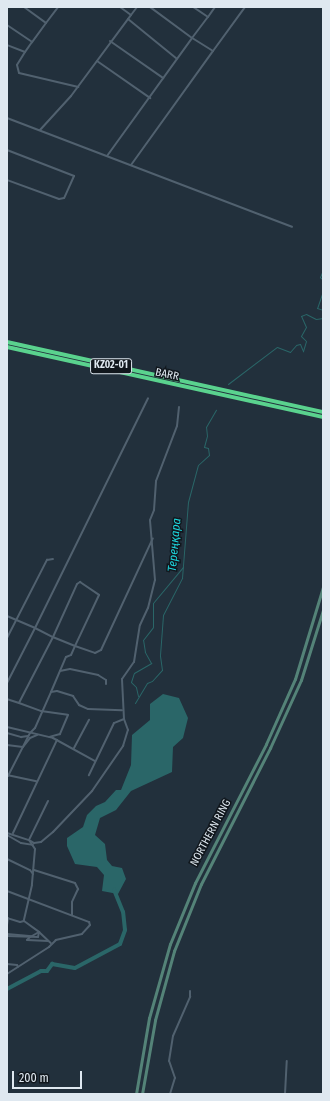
<!DOCTYPE html>
<html>
<head>
<meta charset="utf-8">
<style>
  body { margin:0 }
  #map { position:relative; width:330px; height:1101px; overflow:hidden; background:#22303c; font-family:"Fira Sans Condensed",sans-serif }
  div>[style] { position:absolute }
  .water>* { inset:0; background:#2a6668 }
  .stream>* { height:1px; margin:-0.5px; padding:0 0.5px; transform-origin:0.5px; border-radius:0.5px; background:#2a6668 }
  .river>* { height:4px; margin:-2px; padding:0 2px; transform-origin:2px; border-radius:2px; background:#2a6668 }
  .street>* { height:2px; margin:-1px; padding:0 1px; transform-origin:1px; border-radius:1px; background:#51616f }
  .secondary>* { height:3px; margin:-1.5px; padding:0 1.5px; transform-origin:1.5px; border-radius:1.5px; background:#548378 }
  .highway>* { height:4px; margin:-2px; padding:0 2px; transform-origin:2px; border-radius:2px; background:#5ad28e }
  span { translate:-50% -50%; white-space:nowrap; text-align:center; line-height:1.15; -webkit-text-stroke:3px #11171d; paint-order:stroke }
  .shield-label span { padding:1px 3px; background:#11171d; border:1px solid; border-radius:3px; -webkit-text-stroke-width:0 }
  .shield-label { font-size:10px; color:#dfe8f0; font-weight:700 }
  .street-label { font-size:11px; color:#dfe8f0 }
  .water-label { font-size:12px; color:#1ed7de; font-style:italic }
  .frame { position:absolute; inset:0; border:8px solid #dfe8f0; pointer-events:none }
  .scale { position:absolute; left:12px; top:1071px; width:70px; height:18px; box-sizing:border-box; border:2px solid #dfe8f0; border-top:0; padding-left:5px; font-size:12px; line-height:14px; white-space:nowrap; color:#dfe8f0; -webkit-text-stroke:3px #11171d; paint-order:stroke }
</style>
</head>
<body>
<div id="map">
  <div class="water">
    <i style="clip-path:polygon(163px 694px,179px 698px,188px 718px,183px 738px,173px 747px,172px 772px,131px 791px,116px 810px,100px 818px,95px 835px,105px 844px,107px 860px,112px 866px,122px 868px,126px 879px,118px 894px,102px 891px,104px 875px,97px 867px,75px 864px,67px 846px,67px 838px,83px 827px,87px 815px,96px 806px,105px 802px,116px 790px,121px 790px,131px 765px,132px 735px,150px 720px,150px 704px)"></i>
  </div>
  <div class="stream">
    <i style="left:323px;top:270px;width:8px;rotate:113deg"></i>
    <i style="left:320px;top:277px;width:4px;rotate:45deg"></i>
    <i style="left:323px;top:291px;width:18px;rotate:109deg"></i>
    <i style="left:317px;top:308px;width:6px;rotate:18deg"></i>
    <i style="left:228px;top:384px;width:61px;rotate:-37.1deg"></i>
    <i style="left:277px;top:347px;width:14px;rotate:21deg"></i>
    <i style="left:290px;top:352px;width:9px;rotate:-49deg"></i>
    <i style="left:296px;top:345px;width:4px;rotate:-14deg"></i>
    <i style="left:300px;top:344px;width:8px;rotate:67deg"></i>
    <i style="left:303px;top:351px;width:10px;rotate:-73deg"></i>
    <i style="left:306px;top:341px;width:7px;rotate:-135deg"></i>
    <i style="left:301px;top:336px;width:10px;rotate:-61deg"></i>
    <i style="left:306px;top:327px;width:12px;rotate:-114deg"></i>
    <i style="left:301px;top:316px;width:5px;rotate:-22deg"></i>
    <i style="left:306px;top:314px;width:11px;rotate:27deg"></i>
    <i style="left:316px;top:319px;width:7px;rotate:-8deg"></i>
    <i style="left:138px;top:696px;width:9px;rotate:-103deg"></i>
    <i style="left:136px;top:687px;width:7px;rotate:-135deg"></i>
    <i style="left:131px;top:682px;width:9px;rotate:-72deg"></i>
    <i style="left:134px;top:673px;width:20px;rotate:-30deg"></i>
    <i style="left:151px;top:663px;width:13px;rotate:-119deg"></i>
    <i style="left:145px;top:652px;width:12px;rotate:-99deg"></i>
    <i style="left:143px;top:640px;width:16px;rotate:-52deg"></i>
    <i style="left:153px;top:627px;width:24px;rotate:-90deg"></i>
    <i style="left:153px;top:603px;width:47px;rotate:-50.2deg"></i>
    <i style="left:135px;top:703px;width:23px;rotate:-59deg"></i>
    <i style="left:147px;top:683px;width:5px;rotate:-22deg"></i>
    <i style="left:152px;top:681px;width:15px;rotate:-48deg"></i>
    <i style="left:162px;top:670px;width:15px;rotate:-98deg"></i>
    <i style="left:160px;top:655px;width:40px;rotate:-85.7deg"></i>
    <i style="left:163px;top:615px;width:42px;rotate:-62.8deg"></i>
    <i style="left:182px;top:578px;width:76px;rotate:-85.5deg"></i>
    <i style="left:188px;top:502px;width:38px;rotate:-75deg"></i>
    <i style="left:198px;top:465px;width:15px;rotate:-42deg"></i>
    <i style="left:209px;top:455px;width:7px;rotate:-98deg"></i>
    <i style="left:208px;top:448px;width:4px;rotate:-166deg"></i>
    <i style="left:204px;top:447px;width:11px;rotate:-75deg"></i>
    <i style="left:207px;top:436px;width:9px;rotate:-96deg"></i>
    <i style="left:206px;top:427px;width:20px;rotate:-60deg"></i>
  </div>
  <div class="river">
    <i style="left:7px;top:989px;width:38px;rotate:-28deg"></i>
    <i style="left:41px;top:971px;width:6px"></i>
    <i style="left:47px;top:971px;width:9px;rotate:-54deg"></i>
    <i style="left:52px;top:964px;width:23px;rotate:10deg"></i>
    <i style="left:75px;top:968px;width:51px;rotate:-28.1deg"></i>
    <i style="left:120px;top:944px;width:15px;rotate:-70deg"></i>
    <i style="left:125px;top:930px;width:18px;rotate:-96deg"></i>
    <i style="left:123px;top:912px;width:24px;rotate:-112deg"></i>
  </div>
  <div class="street">
    <i style="left:24px;top:7px;width:27px;rotate:36deg"></i>
    <i style="left:46px;top:23px;width:24px;rotate:126deg"></i>
    <i style="left:131px;top:15px;width:10px;rotate:-53deg"></i>
    <i style="left:208px;top:17px;width:12px;rotate:-55deg"></i>
    <i style="left:128px;top:19px;width:63px;rotate:39.2deg"></i>
    <i style="left:46px;top:23px;width:20px;rotate:-53deg"></i>
    <i style="left:7px;top:25px;width:30px;rotate:34deg"></i>
    <i style="left:32px;top:42px;width:12px;rotate:125deg"></i>
    <i style="left:25px;top:52px;width:19px;rotate:-159deg"></i>
    <i style="left:110px;top:41px;width:65px;rotate:34.9deg"></i>
    <i style="left:213px;top:51px;width:54px;rotate:-54deg"></i>
    <i style="left:25px;top:52px;width:15px;rotate:122deg"></i>
    <i style="left:17px;top:65px;width:8px;rotate:76deg"></i>
    <i style="left:19px;top:73px;width:61px;rotate:13.3deg"></i>
    <i style="left:97px;top:61px;width:65px;rotate:34.9deg"></i>
    <i style="left:7px;top:118px;width:305px;rotate:20.9deg"></i>
    <i style="left:40px;top:130px;width:46px;rotate:-47.6deg"></i>
    <i style="left:71px;top:96px;width:101px;rotate:-53.5deg"></i>
    <i style="left:131px;top:15px;width:14px;rotate:-144deg"></i>
    <i style="left:7px;top:150px;width:72px;rotate:21.2deg"></i>
    <i style="left:74px;top:176px;width:24px;rotate:114deg"></i>
    <i style="left:64px;top:198px;width:5px;rotate:169deg"></i>
    <i style="left:59px;top:199px;width:55px;rotate:-159.9deg"></i>
    <i style="left:107px;top:156px;width:145px;rotate:-54.2deg"></i>
    <i style="left:192px;top:38px;width:52px;rotate:-143.6deg"></i>
    <i style="left:131px;top:165px;width:140px;rotate:-54.3deg"></i>
    <i style="left:213px;top:51px;width:25px;rotate:-148deg"></i>
    <i style="left:192px;top:38px;width:26px;rotate:-53deg"></i>
    <i style="left:208px;top:17px;width:18px;rotate:-146deg"></i>
    <i style="left:7px;top:616px;width:30px;rotate:23deg"></i>
    <i style="left:35px;top:628px;width:256px;rotate:-63.8deg"></i>
    <i style="left:7px;top:638px;width:88px;rotate:-62.9deg"></i>
    <i style="left:47px;top:560px;width:6px;rotate:-9deg"></i>
    <i style="left:60px;top:671px;width:10px;rotate:-11deg"></i>
    <i style="left:70px;top:669px;width:29px;rotate:12deg"></i>
    <i style="left:98px;top:675px;width:9px;rotate:32deg"></i>
    <i style="left:106px;top:680px;width:4px;rotate:90deg"></i>
    <i style="left:7px;top:683px;width:62px;rotate:-63deg"></i>
    <i style="left:35px;top:628px;width:20px;rotate:27deg"></i>
    <i style="left:53px;top:637px;width:74px;rotate:117.3deg"></i>
    <i style="left:19px;top:703px;width:13px;rotate:-162deg"></i>
    <i style="left:51px;top:692px;width:38px;rotate:-67deg"></i>
    <i style="left:66px;top:657px;width:5px;rotate:-22deg"></i>
    <i style="left:71px;top:655px;width:10px;rotate:-66deg"></i>
    <i style="left:75px;top:646px;width:24px;rotate:-158deg"></i>
    <i style="left:53px;top:637px;width:58px;rotate:-65.6deg"></i>
    <i style="left:77px;top:584px;width:4px;rotate:-34deg"></i>
    <i style="left:80px;top:582px;width:23px;rotate:34deg"></i>
    <i style="left:99px;top:595px;width:56px;rotate:115.2deg"></i>
    <i style="left:75px;top:646px;width:21px;rotate:19deg"></i>
    <i style="left:95px;top:653px;width:7px;rotate:-27deg"></i>
    <i style="left:101px;top:650px;width:123px;rotate:-65.1deg"></i>
    <i style="left:19px;top:703px;width:23px;rotate:20deg"></i>
    <i style="left:41px;top:711px;width:27px;rotate:8deg"></i>
    <i style="left:68px;top:715px;width:21px;rotate:113deg"></i>
    <i style="left:60px;top:734px;width:11px;rotate:165deg"></i>
    <i style="left:124px;top:719px;width:40px;rotate:-92.9deg"></i>
    <i style="left:122px;top:679px;width:21px;rotate:-55deg"></i>
    <i style="left:134px;top:662px;width:37px;rotate:-81deg"></i>
    <i style="left:140px;top:625px;width:19px;rotate:-65deg"></i>
    <i style="left:148px;top:608px;width:29px;rotate:-76deg"></i>
    <i style="left:155px;top:580px;width:60px;rotate:-94.8deg"></i>
    <i style="left:150px;top:520px;width:11px;rotate:-68deg"></i>
    <i style="left:154px;top:510px;width:29px;rotate:-86deg"></i>
    <i style="left:156px;top:481px;width:59px;rotate:-69.1deg"></i>
    <i style="left:177px;top:426px;width:19px;rotate:-84deg"></i>
    <i style="left:7px;top:727px;width:47px;rotate:13.4deg"></i>
    <i style="left:53px;top:738px;width:48px;rotate:28.7deg"></i>
    <i style="left:7px;top:733px;width:15px;rotate:16deg"></i>
    <i style="left:21px;top:737px;width:7px;rotate:-8deg"></i>
    <i style="left:7px;top:745px;width:16px;rotate:7deg"></i>
    <i style="left:23px;top:747px;width:11px;rotate:-52deg"></i>
    <i style="left:30px;top:738px;width:8px;rotate:-23deg"></i>
    <i style="left:74px;top:748px;width:32px;rotate:-62deg"></i>
    <i style="left:7px;top:775px;width:30px;rotate:12deg"></i>
    <i style="left:8px;top:776px;width:48px;rotate:-62.9deg"></i>
    <i style="left:30px;top:733px;width:7px;rotate:-45deg"></i>
    <i style="left:35px;top:728px;width:39px;rotate:-66deg"></i>
    <i style="left:51px;top:692px;width:6px;rotate:-9deg"></i>
    <i style="left:57px;top:691px;width:17px;rotate:17deg"></i>
    <i style="left:73px;top:696px;width:11px;rotate:56deg"></i>
    <i style="left:79px;top:705px;width:10px;rotate:24deg"></i>
    <i style="left:88px;top:709px;width:34px;rotate:2deg"></i>
    <i style="left:48px;top:801px;width:43px;rotate:116deg"></i>
    <i style="left:29px;top:840px;width:6px;rotate:31deg"></i>
    <i style="left:34px;top:843px;width:7px;rotate:-8deg"></i>
    <i style="left:41px;top:842px;width:16px;rotate:-40deg"></i>
    <i style="left:53px;top:832px;width:57px;rotate:-46.4deg"></i>
    <i style="left:92px;top:791px;width:55px;rotate:-55.4deg"></i>
    <i style="left:123px;top:746px;width:17px;rotate:-73deg"></i>
    <i style="left:128px;top:730px;width:12px;rotate:-110deg"></i>
    <i style="left:124px;top:719px;width:11px;rotate:158deg"></i>
    <i style="left:114px;top:723px;width:58px;rotate:115.7deg"></i>
    <i style="left:7px;top:833px;width:23px;rotate:18deg"></i>
    <i style="left:29px;top:840px;width:11px;rotate:56deg"></i>
    <i style="left:35px;top:849px;width:36px;rotate:95deg"></i>
    <i style="left:32px;top:885px;width:37px;rotate:103deg"></i>
    <i style="left:24px;top:921px;width:4px;rotate:166deg"></i>
    <i style="left:20px;top:922px;width:14px;rotate:-163deg"></i>
    <i style="left:13px;top:833px;width:103px;rotate:-64.7deg"></i>
    <i style="left:7px;top:835px;width:16px;rotate:30deg"></i>
    <i style="left:21px;top:843px;width:12px;rotate:9deg"></i>
    <i style="left:7px;top:859px;width:25px;rotate:26deg"></i>
    <i style="left:30px;top:870px;width:5px;rotate:53deg"></i>
    <i style="left:34px;top:870px;width:43px;rotate:17.6deg"></i>
    <i style="left:75px;top:883px;width:7px;rotate:63deg"></i>
    <i style="left:78px;top:889px;width:14px;rotate:115deg"></i>
    <i style="left:72px;top:902px;width:13px;rotate:90deg"></i>
    <i style="left:7px;top:891px;width:88px;rotate:20.7deg"></i>
    <i style="left:89px;top:922px;width:3px;rotate:72deg"></i>
    <i style="left:90px;top:925px;width:12px;rotate:132deg"></i>
    <i style="left:82px;top:934px;width:27px;rotate:167deg"></i>
    <i style="left:56px;top:940px;width:10px;rotate:135deg"></i>
    <i style="left:49px;top:947px;width:50px;rotate:147.3deg"></i>
    <i style="left:24px;top:921px;width:19px;rotate:36deg"></i>
    <i style="left:7px;top:925px;width:7px;rotate:-82deg"></i>
    <i style="left:7px;top:934px;width:25px;rotate:5deg"></i>
    <i style="left:32px;top:936px;width:8px;rotate:-30deg"></i>
    <i style="left:7px;top:936px;width:31px;rotate:2deg"></i>
    <i style="left:38px;top:937px;width:5px;rotate:-79deg"></i>
    <i style="left:39px;top:932px;width:16px;rotate:43deg"></i>
    <i style="left:30px;top:937px;width:4px;rotate:135deg"></i>
    <i style="left:27px;top:940px;width:21px;rotate:3deg"></i>
    <i style="left:7px;top:964px;width:10px;rotate:6deg"></i>
    <i style="left:17px;top:965px;width:2px;rotate:63deg"></i>
    <i style="left:170px;top:1094px;width:17px;rotate:-73deg"></i>
    <i style="left:175px;top:1078px;width:18px;rotate:-109deg"></i>
    <i style="left:169px;top:1061px;width:25px;rotate:-81deg"></i>
    <i style="left:173px;top:1036px;width:43px;rotate:-66.4deg"></i>
    <i style="left:190px;top:997px;width:6px;rotate:-90deg"></i>
    <i style="left:285px;top:1094px;width:33px;rotate:-87deg"></i>
  </div>
  <div class="secondary">
    <i style="left:136px;top:1094px;width:77px;rotate:-80.3deg"></i>
    <i style="left:149px;top:1018px;width:77px;rotate:-74.2deg"></i>
    <i style="left:170px;top:944px;width:66px;rotate:-67.7deg"></i>
    <i style="left:195px;top:883px;width:156px;rotate:-62.9deg"></i>
    <i style="left:266px;top:744px;width:71px;rotate:-66deg"></i>
    <i style="left:295px;top:679px;width:96px;rotate:-73.1deg"></i>
    <i style="left:142px;top:1094px;width:75px;rotate:-80deg"></i>
    <i style="left:155px;top:1020px;width:72px;rotate:-74.6deg"></i>
    <i style="left:174px;top:951px;width:72px;rotate:-68.1deg"></i>
    <i style="left:201px;top:884px;width:153px;rotate:-63.1deg"></i>
    <i style="left:270px;top:748px;width:75px;rotate:-65.5deg"></i>
    <i style="left:301px;top:680px;width:73px;rotate:-72.6deg"></i>
  </div>
  <div class="highway">
    <i style="left:7px;top:342px;width:324px;rotate:12.5deg"></i>
    <i style="left:7px;top:347px;width:324px;rotate:12.5deg"></i>
  </div>
  <div class="shield-label">
    <span style="left:111px;top:366px">KZ02-01</span>
  </div>
  <div class="street-label">
    <span style="left:167px;top:375px;rotate:12deg">BARR</span>
    <span style="left:211px;top:833px;rotate:-62deg">NORTHERN RING</span>
  </div>
  <div class="water-label">
    <span style="left:175px;top:545px;rotate:-85deg">Тереңқара</span>
  </div>
  <div class="frame"></div>
  <div class="scale">200 m</div>
</div>
</body>
</html>
